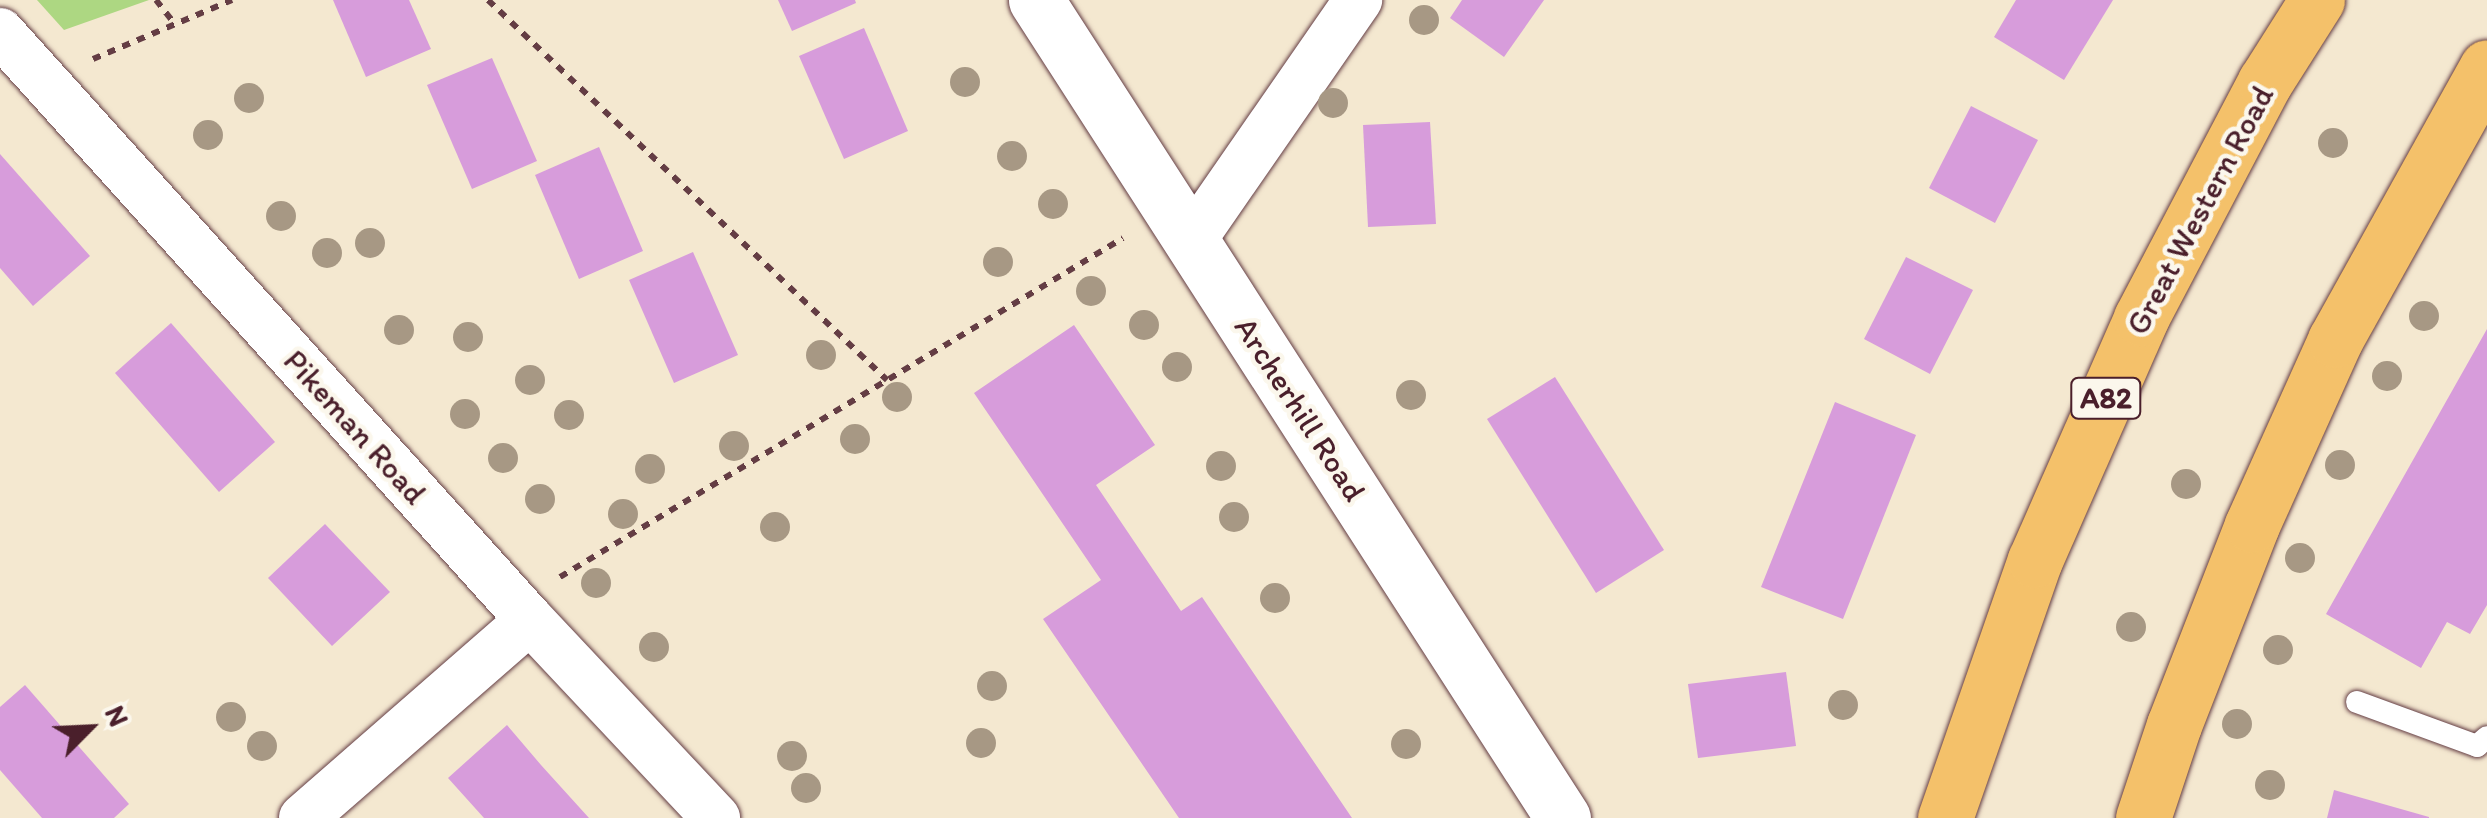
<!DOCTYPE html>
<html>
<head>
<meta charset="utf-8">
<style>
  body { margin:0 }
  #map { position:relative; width:2487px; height:818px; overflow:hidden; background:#f4e8d0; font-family:Itim,sans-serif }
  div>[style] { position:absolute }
  .green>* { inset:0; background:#add782 }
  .building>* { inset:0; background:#d79cdb }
  .path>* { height:6px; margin-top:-3px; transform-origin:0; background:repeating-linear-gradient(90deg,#643d44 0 8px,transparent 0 16px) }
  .roads { filter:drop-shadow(0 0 2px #643d44) drop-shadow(0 0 2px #643d44) }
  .service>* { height:22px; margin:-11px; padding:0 11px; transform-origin:11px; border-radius:11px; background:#fff }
  .minor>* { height:48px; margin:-24px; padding:0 24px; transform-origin:24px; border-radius:24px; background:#fff }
  .tertiary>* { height:55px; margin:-27.5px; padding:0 27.5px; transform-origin:27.5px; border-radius:27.5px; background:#fff }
  .primary>* { height:55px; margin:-27.5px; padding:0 27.5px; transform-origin:27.5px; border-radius:27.5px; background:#f4c16a }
  .trees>* { width:30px; height:30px; margin:-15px; border-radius:50%; background:#a79884 }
  span { translate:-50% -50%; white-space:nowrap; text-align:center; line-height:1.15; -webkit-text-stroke:9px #fbf7ec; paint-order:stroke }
  .shield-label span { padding:2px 8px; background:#fbf7ec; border:2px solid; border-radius:8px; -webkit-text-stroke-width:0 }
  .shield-label { font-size:30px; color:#4a1f2b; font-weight:700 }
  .street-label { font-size:32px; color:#4a1f2b }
  .north { position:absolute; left:40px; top:678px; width:100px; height:100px; -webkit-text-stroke:8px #fbf7ec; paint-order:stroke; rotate:66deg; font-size:28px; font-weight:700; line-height:40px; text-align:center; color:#4a1f2b }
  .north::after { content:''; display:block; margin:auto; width:35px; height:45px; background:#4a1f2b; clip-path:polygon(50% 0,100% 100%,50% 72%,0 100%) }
</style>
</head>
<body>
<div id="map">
  <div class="green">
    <i style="clip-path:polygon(37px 0,149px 0,64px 30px)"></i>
  </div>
  <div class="building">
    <i style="clip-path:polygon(333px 0,409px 0,431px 49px,366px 77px)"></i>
    <i style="clip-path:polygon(778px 0,855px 0,856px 3px,792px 31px)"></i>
    <i style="clip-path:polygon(1462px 0,1544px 0,1504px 57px,1450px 18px)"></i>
    <i style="clip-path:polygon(2016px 0,2113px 0,2064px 80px,1994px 37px)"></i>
    <i style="clip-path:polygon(864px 28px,908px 131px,844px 159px,799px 56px)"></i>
    <i style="clip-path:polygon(492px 58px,537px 161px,472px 189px,427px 85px)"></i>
    <i style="clip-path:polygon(1971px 106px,2038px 140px,1995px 223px,1929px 188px)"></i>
    <i style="clip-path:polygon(1430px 122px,1436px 224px,1368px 227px,1363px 125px)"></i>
    <i style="clip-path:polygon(599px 147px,643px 251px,579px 279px,535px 175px)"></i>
    <i style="clip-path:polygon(0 154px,90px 256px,33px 306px,0 268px)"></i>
    <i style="clip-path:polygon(693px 252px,738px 355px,674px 383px,629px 280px)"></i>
    <i style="clip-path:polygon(1906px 257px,1973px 290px,1930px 374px,1864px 339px)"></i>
    <i style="clip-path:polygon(171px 323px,275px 442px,219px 492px,115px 373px)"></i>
    <i style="clip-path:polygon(1074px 325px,1155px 445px,1096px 485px,1181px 611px,1202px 597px,1352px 818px,1179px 818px,1043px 619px,1101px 580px,974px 393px)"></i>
    <i style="clip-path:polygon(2487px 329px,2487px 605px,2470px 634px,2447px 622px,2421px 668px,2326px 614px)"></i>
    <i style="clip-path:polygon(1555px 377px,1664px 550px,1596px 593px,1487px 419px)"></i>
    <i style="clip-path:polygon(1835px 402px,1916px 435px,1843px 619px,1761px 587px)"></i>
    <i style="clip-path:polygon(325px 524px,390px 592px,332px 646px,268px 578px)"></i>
    <i style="clip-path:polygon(1786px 672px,1796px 746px,1698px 758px,1688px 684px)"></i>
    <i style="clip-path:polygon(25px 685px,129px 804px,114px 818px,42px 818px,0 770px,0 707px)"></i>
    <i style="clip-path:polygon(507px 725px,541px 765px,589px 818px,484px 818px,448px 778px)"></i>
    <i style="clip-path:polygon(2334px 790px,2429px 817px,2429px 818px,2327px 818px)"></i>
  </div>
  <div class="path">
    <i style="left:156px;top:0;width:31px;rotate:52deg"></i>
    <i style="left:488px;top:0;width:551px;rotate:43.6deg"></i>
    <i style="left:93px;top:59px;width:151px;rotate:-23deg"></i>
    <i style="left:560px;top:577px;width:657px;rotate:-31.05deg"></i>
  </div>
  <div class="roads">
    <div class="service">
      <i style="left:2357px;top:702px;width:128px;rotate:20.1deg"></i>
      <i style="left:2477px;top:746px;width:13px;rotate:-42deg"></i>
    </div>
    <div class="minor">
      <i style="left:0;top:32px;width:792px;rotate:47.97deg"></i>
      <i style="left:530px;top:620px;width:272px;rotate:46.8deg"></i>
      <i style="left:1192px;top:240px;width:292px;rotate:-55.3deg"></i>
      <i style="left:303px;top:818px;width:301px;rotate:-41.1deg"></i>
    </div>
    <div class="tertiary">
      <i style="left:1036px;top:0;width:973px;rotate:57.21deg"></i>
    </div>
    <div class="primary">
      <i style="left:1945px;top:818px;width:273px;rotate:-70.8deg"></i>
      <i style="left:2035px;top:560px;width:264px;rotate:-66.3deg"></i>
      <i style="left:2141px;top:318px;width:267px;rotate:-62.3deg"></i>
      <i style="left:2265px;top:82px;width:97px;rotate:-57.6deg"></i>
      <i style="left:2143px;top:818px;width:98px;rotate:-71.6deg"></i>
      <i style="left:2174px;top:725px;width:215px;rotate:-68.7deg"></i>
      <i style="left:2252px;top:525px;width:203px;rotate:-65.8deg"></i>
      <i style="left:2335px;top:340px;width:312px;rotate:-60.9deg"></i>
    </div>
  </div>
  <div class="trees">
    <i style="left:1424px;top:20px"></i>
    <i style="left:965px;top:82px"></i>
    <i style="left:249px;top:98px"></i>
    <i style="left:1333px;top:103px"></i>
    <i style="left:208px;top:135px"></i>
    <i style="left:2333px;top:143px"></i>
    <i style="left:1012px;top:156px"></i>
    <i style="left:1053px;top:204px"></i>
    <i style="left:281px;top:216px"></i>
    <i style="left:370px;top:243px"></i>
    <i style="left:327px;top:253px"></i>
    <i style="left:998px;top:262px"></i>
    <i style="left:1091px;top:291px"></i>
    <i style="left:2424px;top:316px"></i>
    <i style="left:1144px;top:325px"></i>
    <i style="left:399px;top:330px"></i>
    <i style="left:468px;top:337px"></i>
    <i style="left:821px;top:355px"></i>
    <i style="left:1177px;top:367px"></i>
    <i style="left:2387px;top:376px"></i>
    <i style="left:530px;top:380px"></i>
    <i style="left:1411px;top:395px"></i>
    <i style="left:897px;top:397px"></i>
    <i style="left:465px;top:414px"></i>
    <i style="left:569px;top:415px"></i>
    <i style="left:855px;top:439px"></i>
    <i style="left:734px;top:446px"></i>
    <i style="left:503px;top:458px"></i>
    <i style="left:2340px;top:465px"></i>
    <i style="left:1221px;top:466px"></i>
    <i style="left:650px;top:469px"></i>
    <i style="left:2186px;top:484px"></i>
    <i style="left:540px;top:499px"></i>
    <i style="left:623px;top:514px"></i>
    <i style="left:1234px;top:517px"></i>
    <i style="left:775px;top:527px"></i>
    <i style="left:2300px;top:558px"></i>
    <i style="left:596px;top:583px"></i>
    <i style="left:1275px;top:598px"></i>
    <i style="left:2131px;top:627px"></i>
    <i style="left:654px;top:647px"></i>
    <i style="left:2278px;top:650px"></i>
    <i style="left:992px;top:686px"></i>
    <i style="left:1843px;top:705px"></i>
    <i style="left:231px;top:717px"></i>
    <i style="left:2237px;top:724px"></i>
    <i style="left:981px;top:743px"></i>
    <i style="left:1406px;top:744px"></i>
    <i style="left:262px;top:746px"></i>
    <i style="left:792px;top:756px"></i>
    <i style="left:2270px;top:785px"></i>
    <i style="left:806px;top:788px"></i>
  </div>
  <div class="shield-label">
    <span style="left:2106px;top:398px">A82</span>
  </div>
  <div class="street-label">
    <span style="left:2200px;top:210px;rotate:-62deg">Great Western Road</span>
    <span style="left:1300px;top:409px;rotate:57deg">Archerhill Road</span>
    <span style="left:355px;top:427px;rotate:48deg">Pikeman Road</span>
  </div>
  <div class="north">N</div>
</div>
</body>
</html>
